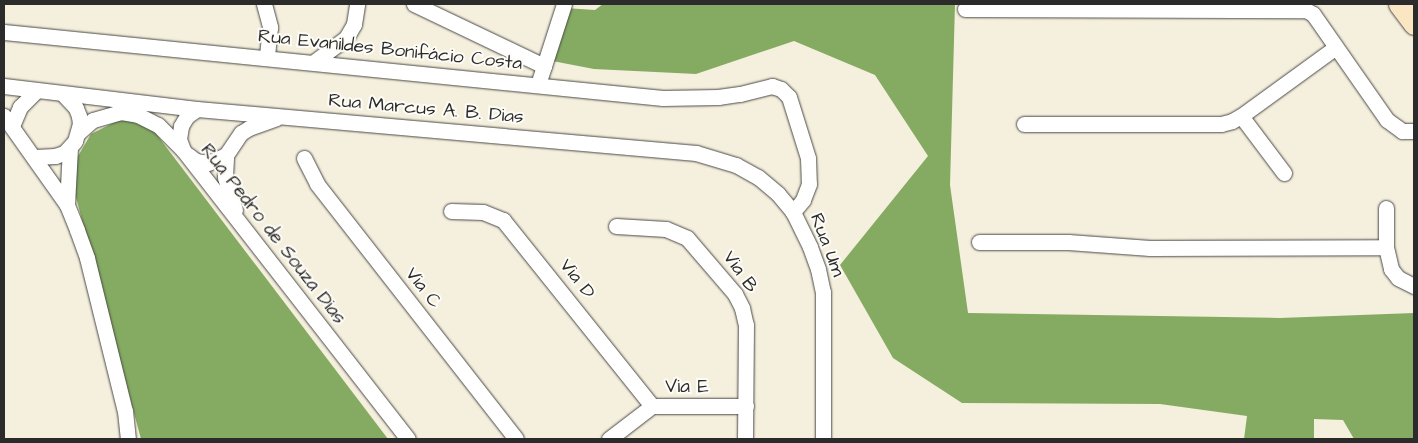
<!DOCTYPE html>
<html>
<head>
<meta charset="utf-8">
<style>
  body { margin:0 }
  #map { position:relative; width:1418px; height:443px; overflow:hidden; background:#f5efdd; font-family:"Architects Daughter",sans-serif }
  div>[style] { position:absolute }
  .forest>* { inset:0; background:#84ab61 }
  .roads { filter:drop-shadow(0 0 1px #494846) drop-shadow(0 0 1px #494846) }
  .street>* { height:15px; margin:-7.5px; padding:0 7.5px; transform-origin:7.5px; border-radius:7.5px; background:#fff }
  .secondary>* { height:21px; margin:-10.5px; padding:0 10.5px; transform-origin:10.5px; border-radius:10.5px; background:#fbe6c4 }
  span { translate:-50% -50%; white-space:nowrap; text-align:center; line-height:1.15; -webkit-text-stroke:4px #fdfcf7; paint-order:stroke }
  .street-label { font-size:19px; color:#2b2b2b }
  .frame { position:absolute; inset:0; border:5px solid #2b2b2b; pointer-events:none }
</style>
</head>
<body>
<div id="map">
  <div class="forest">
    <i style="clip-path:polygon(603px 4px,955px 4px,950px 185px,968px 313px,1280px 318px,1414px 313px,1414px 439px,1354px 439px,1343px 420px,1314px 419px,1314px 439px,1244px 439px,1247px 416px,1160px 404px,962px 403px,893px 358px,840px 265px,928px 156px,875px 75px,794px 41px,696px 74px,594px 69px,542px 59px,565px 8px,595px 10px)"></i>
    <i style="clip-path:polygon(123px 118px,154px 131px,388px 439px,141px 439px,74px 190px,72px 175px,78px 156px,91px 134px)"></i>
  </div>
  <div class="roads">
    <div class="street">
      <i style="left:264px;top:4px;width:24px;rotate:75deg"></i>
      <i style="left:270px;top:27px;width:30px;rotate:96deg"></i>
      <i style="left:414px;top:4px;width:144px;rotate:25.5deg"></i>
      <i style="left:544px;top:66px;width:20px;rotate:108deg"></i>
      <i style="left:965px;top:9px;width:341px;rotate:0.2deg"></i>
      <i style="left:1306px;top:10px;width:8px;rotate:30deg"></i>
      <i style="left:1313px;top:14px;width:129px;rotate:55.1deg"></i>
      <i style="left:1387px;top:120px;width:19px;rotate:36deg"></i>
      <i style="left:1402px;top:131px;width:12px"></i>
      <i style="left:4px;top:32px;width:662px;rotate:5.72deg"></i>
      <i style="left:663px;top:98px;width:55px;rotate:-1deg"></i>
      <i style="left:718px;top:97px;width:22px;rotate:-8deg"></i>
      <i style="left:740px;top:94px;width:33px;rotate:-14deg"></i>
      <i style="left:772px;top:86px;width:9px;rotate:18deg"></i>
      <i style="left:781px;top:89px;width:11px;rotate:45deg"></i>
      <i style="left:789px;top:97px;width:64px;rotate:72.7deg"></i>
      <i style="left:808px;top:158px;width:26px;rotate:88deg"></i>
      <i style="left:809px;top:184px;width:17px;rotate:111deg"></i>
      <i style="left:803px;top:200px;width:16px;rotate:130deg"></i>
      <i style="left:314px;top:62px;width:40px;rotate:-37deg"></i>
      <i style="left:346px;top:38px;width:16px;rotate:-60deg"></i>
      <i style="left:354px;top:24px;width:20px;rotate:-81deg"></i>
      <i style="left:544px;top:66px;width:65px;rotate:-72.1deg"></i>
      <i style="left:4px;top:86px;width:194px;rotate:6.8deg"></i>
      <i style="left:197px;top:109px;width:501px;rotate:5.04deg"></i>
      <i style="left:696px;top:153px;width:42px;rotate:16.7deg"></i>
      <i style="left:736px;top:165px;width:25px;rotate:29deg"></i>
      <i style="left:758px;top:177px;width:26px;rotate:40deg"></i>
      <i style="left:778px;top:194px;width:23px;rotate:50deg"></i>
      <i style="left:793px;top:212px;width:39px;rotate:64deg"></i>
      <i style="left:810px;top:247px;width:23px;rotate:70deg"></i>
      <i style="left:818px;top:269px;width:24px;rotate:78deg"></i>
      <i style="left:823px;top:292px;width:147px;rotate:90deg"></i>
      <i style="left:4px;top:116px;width:109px;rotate:54.7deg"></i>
      <i style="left:67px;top:205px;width:27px;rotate:68deg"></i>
      <i style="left:77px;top:230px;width:30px;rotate:70deg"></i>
      <i style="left:87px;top:258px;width:158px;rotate:76.1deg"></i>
      <i style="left:125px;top:411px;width:28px;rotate:84deg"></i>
      <i style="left:1024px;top:124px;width:197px"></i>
      <i style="left:1221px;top:124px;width:11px;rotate:-15deg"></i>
      <i style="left:1232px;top:121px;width:10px;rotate:-29deg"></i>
      <i style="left:12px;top:126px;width:21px;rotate:-67deg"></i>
      <i style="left:20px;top:107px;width:23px;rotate:-45deg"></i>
      <i style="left:79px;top:132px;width:18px;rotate:-41deg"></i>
      <i style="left:93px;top:120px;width:29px;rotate:-16deg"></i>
      <i style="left:121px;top:112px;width:17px;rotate:10deg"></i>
      <i style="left:138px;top:115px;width:22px;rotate:27deg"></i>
      <i style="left:158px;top:125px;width:35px;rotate:45deg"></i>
      <i style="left:183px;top:150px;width:366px;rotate:52.1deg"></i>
      <i style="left:183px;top:150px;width:12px;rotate:-110deg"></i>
      <i style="left:179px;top:139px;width:13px;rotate:-81deg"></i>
      <i style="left:181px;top:126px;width:12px;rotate:-59deg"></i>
      <i style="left:187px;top:116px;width:12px;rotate:-35deg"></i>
      <i style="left:188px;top:155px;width:10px;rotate:37deg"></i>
      <i style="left:196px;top:161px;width:12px;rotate:9deg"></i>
      <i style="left:208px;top:163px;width:20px;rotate:-24deg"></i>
      <i style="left:35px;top:157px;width:20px;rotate:-3deg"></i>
      <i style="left:55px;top:156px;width:9px;rotate:-18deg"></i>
      <i style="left:64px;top:153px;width:16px;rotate:-47deg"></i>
      <i style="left:75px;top:141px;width:18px;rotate:-74deg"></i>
      <i style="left:80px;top:124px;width:8px;rotate:-97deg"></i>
      <i style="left:79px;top:116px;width:9px;rotate:-111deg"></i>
      <i style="left:76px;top:108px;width:18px;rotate:-133deg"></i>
      <i style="left:304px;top:158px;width:29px;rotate:63deg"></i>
      <i style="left:317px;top:184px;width:323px;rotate:52deg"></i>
      <i style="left:1284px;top:173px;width:71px;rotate:-127deg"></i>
      <i style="left:1241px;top:116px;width:117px;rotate:-36deg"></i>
      <i style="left:67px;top:205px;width:58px;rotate:-87deg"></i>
      <i style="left:235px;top:210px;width:34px;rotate:-107deg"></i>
      <i style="left:225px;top:177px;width:22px;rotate:-87deg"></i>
      <i style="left:226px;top:155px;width:27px;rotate:-56deg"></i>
      <i style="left:241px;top:133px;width:9px;rotate:-32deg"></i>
      <i style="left:249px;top:128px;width:29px;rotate:-20deg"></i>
      <i style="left:451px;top:211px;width:32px;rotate:2deg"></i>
      <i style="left:483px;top:212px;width:22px;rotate:22deg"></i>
      <i style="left:503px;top:220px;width:238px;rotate:51.3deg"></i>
      <i style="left:616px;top:226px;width:50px;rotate:3.4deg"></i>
      <i style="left:666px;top:229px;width:23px;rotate:23deg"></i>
      <i style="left:687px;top:238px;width:74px;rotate:49.4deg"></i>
      <i style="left:735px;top:294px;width:16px;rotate:63deg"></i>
      <i style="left:742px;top:308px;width:17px;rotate:77deg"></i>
      <i style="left:746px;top:325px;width:114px;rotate:90.5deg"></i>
      <i style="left:979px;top:242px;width:89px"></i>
      <i style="left:1068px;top:242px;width:82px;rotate:4.2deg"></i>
      <i style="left:1150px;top:248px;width:236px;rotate:-0.2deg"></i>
      <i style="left:1386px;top:247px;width:23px;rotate:77deg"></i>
      <i style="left:1391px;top:269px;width:11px;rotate:52deg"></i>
      <i style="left:1398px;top:278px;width:18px;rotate:27deg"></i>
      <i style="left:1386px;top:247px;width:39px;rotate:-90deg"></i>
      <i style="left:609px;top:439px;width:54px;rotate:-37.5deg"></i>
      <i style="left:652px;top:406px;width:94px"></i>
    </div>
    <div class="secondary">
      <i style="left:1399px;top:4px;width:25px;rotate:53deg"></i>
    </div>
  </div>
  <div class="street-label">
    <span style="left:390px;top:50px;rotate:6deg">Rua Evanildes Bonifácio Costa</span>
    <span style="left:426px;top:109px;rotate:5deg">Rua Marcus A. B. Dias</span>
    <span style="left:273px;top:234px;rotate:52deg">Rua Pedro de Souza Dias</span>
    <span style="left:827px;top:245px;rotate:69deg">Rua Um</span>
    <span style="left:740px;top:272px;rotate:55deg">Via B</span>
    <span style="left:577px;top:279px;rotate:52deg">Via D</span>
    <span style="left:423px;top:288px;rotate:52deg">Via C</span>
    <span style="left:687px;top:387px">Via E</span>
  </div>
  <div class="frame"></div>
</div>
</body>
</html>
